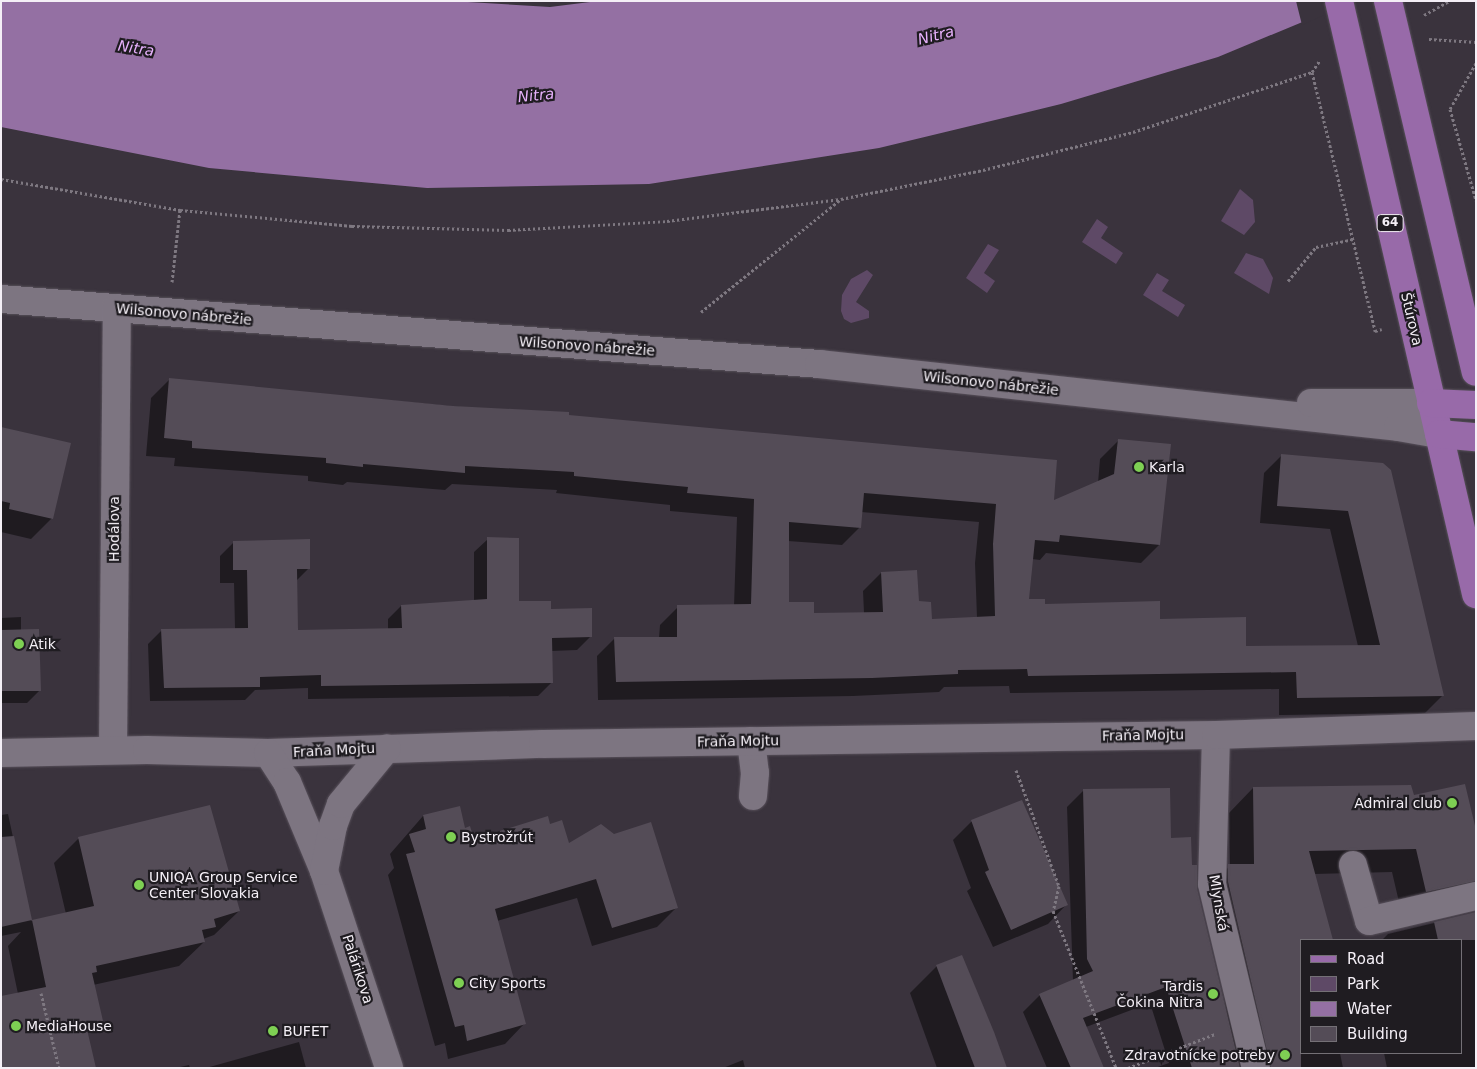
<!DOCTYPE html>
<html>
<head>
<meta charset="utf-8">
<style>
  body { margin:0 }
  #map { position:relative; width:1477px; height:1069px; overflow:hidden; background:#3a333d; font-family:"DejaVu Sans",sans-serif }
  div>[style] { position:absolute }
  .green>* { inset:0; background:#5e4966 }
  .water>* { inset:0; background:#9470a3 }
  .pier>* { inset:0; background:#3a333d }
  .shadow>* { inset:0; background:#0007 }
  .building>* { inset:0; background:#544c57 }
  .path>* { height:3px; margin-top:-1.5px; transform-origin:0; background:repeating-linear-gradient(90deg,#7e7881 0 2.5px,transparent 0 5px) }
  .roads { filter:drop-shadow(0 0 1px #58515b) drop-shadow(0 0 1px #58515b) }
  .minor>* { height:28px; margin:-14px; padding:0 14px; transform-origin:14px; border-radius:14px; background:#7d7581 }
  .major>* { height:28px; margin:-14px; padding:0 14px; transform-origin:14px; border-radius:14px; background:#986aa9 }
  .dots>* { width:14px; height:14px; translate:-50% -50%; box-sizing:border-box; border:2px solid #1f1c21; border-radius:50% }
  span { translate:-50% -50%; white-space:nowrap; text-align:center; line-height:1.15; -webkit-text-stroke:4.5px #1f1c21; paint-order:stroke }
  .shield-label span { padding:1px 4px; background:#1f1c21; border:1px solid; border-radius:4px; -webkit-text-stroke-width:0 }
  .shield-label { font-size:12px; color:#f4eff6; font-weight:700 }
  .street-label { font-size:14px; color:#f4eff6 }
  .poi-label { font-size:14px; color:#f4eff6 }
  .left { translate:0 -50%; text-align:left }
  .right { translate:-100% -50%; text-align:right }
  .water-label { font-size:15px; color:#e7b1fc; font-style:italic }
  .frame { position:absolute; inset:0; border:2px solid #f4eff6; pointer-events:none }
  .legend { position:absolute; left:1300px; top:939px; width:162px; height:115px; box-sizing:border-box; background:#1f1c21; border:1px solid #747076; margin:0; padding:6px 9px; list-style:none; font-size:15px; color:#f4eff6 }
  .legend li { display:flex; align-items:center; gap:10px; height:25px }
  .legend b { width:25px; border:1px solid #747076 }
</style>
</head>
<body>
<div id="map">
  <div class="green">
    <i style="clip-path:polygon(1240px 189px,1253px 200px,1255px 222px,1244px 235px,1221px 221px)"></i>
    <i style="clip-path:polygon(1097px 219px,1108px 227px,1101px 238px,1123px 253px,1116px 264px,1082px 242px)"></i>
    <i style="clip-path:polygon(988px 244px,999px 250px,984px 273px,995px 281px,987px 293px,966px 278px)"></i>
    <i style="clip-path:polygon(1246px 253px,1263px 259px,1273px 278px,1269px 294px,1234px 273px)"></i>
    <i style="clip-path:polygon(867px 270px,873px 275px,856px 302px,869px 311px,869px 318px,851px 323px,844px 319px,841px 311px,842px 295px,851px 279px)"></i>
    <i style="clip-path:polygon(1157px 273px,1169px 280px,1162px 291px,1185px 305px,1178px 317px,1143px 295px)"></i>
  </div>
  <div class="water">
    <i style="clip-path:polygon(1px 1px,451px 1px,550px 7px,598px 1px,1353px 1px,1218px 57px,1061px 104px,879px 148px,649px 184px,427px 188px,209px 168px,1px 127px)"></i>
  </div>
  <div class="pier">
    <i style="clip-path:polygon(1296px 1px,1355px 1px,1302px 25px)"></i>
  </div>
  <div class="shadow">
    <i style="clip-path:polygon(evenodd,169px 380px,568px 417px,1053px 502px,1098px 483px,1100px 459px,1118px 441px,1159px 545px,1141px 563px,1046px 553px,1040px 560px,1032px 559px,1028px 600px,1044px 605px,1159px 620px,1245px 647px,1358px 646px,1330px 529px,1260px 523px,1264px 473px,1282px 455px,1382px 464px,1443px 695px,1425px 713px,1279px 715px,1279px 689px,1010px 693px,1009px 686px,944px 687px,939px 692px,853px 696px,598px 700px,597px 656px,615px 638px,659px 638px,660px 625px,678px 607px,734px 606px,737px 517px,670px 511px,670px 505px,556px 493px,557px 490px,452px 484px,445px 490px,347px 482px,343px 485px,308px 481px,308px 476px,174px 466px,175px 458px,146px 456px,151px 398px,169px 380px,861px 512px,979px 522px,975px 563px,977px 618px,931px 620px,918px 603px,881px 573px,863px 591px,864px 613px,813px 614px,788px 603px,788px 541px,842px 545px,860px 527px,861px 512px)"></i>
    <i style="clip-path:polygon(1px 429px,52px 518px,31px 539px,1px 532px)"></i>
    <i style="clip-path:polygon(488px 539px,518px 602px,550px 610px,591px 636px,577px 650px,551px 651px,552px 682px,538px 696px,308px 699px,308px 688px,255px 690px,245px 700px,150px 701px,148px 644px,162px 630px,235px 629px,234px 583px,220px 583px,220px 556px,234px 542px,309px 568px,296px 581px,297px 632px,388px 630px,388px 619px,401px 606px,474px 602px,474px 552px)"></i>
    <i style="clip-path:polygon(21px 617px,21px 631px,40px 690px,27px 703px,1px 703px,1px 618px)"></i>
    <i style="clip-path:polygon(1253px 788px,1413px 796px,1476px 835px,1476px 901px,1402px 915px,1392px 872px,1314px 874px,1332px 940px,1301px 940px,1301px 1053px,1340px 1053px,1343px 1068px,1155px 1068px,1169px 1063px,1150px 1003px,1086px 1027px,1103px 1068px,1047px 1068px,1023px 1012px,1040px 995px,1073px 981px,1067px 807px,1083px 791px,1170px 840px,1191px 866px,1228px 1019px,1205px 890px,1230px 866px,1229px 813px)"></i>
    <i style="clip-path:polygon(1022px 802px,1066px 905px,1048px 924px,993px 947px,967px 891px,971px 888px,953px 840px,971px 822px)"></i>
    <i style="clip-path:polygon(209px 806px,239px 911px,214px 935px,203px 939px,204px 942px,179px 966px,93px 985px,101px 1020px,87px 1034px,18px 994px,8px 946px,21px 932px,1px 936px,1px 815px,8px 814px,31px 921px,66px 914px,54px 863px,78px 839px)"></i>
    <i style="clip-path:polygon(459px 807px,464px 829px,473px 840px,549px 826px,568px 845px,677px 907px,657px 927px,592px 946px,577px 898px,497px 921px,524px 1024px,505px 1044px,448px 1059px,445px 1043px,435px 1046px,388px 875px,394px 868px,390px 854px,423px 816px)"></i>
    <i style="clip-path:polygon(1476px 913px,1476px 1068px,1387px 1068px,1384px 1053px,1461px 1053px,1461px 940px,1382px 940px,1388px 934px)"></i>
    <i style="clip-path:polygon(937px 966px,1004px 1068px,937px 1068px,910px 993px)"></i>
    <i style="clip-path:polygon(299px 1042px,306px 1068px,206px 1068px)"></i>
    <i style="clip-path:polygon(743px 1060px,745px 1068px,723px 1068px)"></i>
    <i style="clip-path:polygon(189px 1065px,190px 1068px,176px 1068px)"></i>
  </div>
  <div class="building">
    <i style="clip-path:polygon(evenodd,169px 378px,453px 406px,569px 412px,569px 415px,1057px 460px,1054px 500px,1114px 474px,1118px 439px,1171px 444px,1160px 545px,1060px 535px,1059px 542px,1035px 540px,1029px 599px,1045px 599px,1045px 604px,1160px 601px,1160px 619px,1246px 617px,1246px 646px,1380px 645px,1348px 511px,1277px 506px,1281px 454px,1383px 463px,1391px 470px,1444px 696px,1297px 698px,1296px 672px,1028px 676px,1027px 669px,958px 670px,958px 674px,872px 678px,616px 682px,614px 637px,677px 637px,677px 605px,751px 604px,754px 499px,687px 493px,688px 487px,574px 476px,574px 472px,465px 466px,465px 473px,363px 464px,363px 467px,326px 463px,326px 458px,192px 448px,192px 441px,164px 438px,169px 378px,864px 493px,996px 504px,993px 544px,995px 616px,932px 619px,931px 602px,919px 601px,917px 570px,881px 572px,883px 612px,814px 613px,814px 602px,789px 602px,789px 522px,861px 528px,864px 493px)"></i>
    <i style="clip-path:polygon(1px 427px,71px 443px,53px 519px,9px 509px,10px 503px,1px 501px)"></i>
    <i style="clip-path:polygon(487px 537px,519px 538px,519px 601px,551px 601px,551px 609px,592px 608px,592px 637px,552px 638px,553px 683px,321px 686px,321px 675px,260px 677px,260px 687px,164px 688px,161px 629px,248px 628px,247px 570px,233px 570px,233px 541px,310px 539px,310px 569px,297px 569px,298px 630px,402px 628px,401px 605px,487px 599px)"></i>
    <i style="clip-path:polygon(39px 629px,41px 691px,1px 691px,1px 630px)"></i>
    <i style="clip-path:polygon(1465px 784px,1476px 830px,1476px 881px,1426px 892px,1416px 849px,1309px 851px,1333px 940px,1301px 940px,1301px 1068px,1271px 1068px,1228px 882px,1228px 864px,1254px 864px,1253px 787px,1411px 785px,1414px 795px)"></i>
    <i style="clip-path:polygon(1170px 788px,1171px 838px,1191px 837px,1192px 865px,1197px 865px,1197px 888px,1240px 1068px,1192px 1068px,1166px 987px,1083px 1018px,1104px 1068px,1071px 1068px,1039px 994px,1093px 971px,1087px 959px,1083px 789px)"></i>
    <i style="clip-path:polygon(1022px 800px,1068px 905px,1011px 930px,985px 872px,989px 870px,971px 820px)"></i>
    <i style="clip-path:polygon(210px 805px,240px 911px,214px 919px,216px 927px,202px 930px,205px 942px,96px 966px,97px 972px,92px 973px,103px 1021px,86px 1025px,96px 1068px,1px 1068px,1px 996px,46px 987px,32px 920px,94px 906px,78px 837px)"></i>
    <i style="clip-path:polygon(460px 806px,465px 828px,470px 826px,474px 839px,548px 816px,550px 824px,562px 820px,569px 843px,601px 824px,614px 834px,651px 822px,678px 908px,612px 928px,596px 879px,495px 909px,526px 1024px,467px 1041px,464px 1025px,455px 1027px,406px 854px,415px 852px,409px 834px,426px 829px,423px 815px)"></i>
    <i style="clip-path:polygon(14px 836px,32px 920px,1px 927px,1px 837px)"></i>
    <i style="clip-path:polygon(1476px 912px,1476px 940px,1438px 940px,1434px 922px)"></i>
    <i style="clip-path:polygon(962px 955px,994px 1032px,1007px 1068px,975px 1068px,936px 965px)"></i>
  </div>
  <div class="path">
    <i style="left:1424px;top:15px;width:29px;rotate:-29deg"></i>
    <i style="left:1429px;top:39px;width:47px;rotate:3.7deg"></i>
    <i style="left:1476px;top:63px;width:53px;rotate:119.5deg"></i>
    <i style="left:1450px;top:109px;width:95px;rotate:74.1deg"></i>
    <i style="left:1312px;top:72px;width:267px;rotate:76.3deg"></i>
    <i style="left:1375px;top:331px;width:7px;rotate:-16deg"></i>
    <i style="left:1px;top:179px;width:182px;rotate:9.8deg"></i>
    <i style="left:180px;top:210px;width:173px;rotate:5.3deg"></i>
    <i style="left:352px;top:226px;width:156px;rotate:1.5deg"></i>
    <i style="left:508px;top:230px;width:159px;rotate:-3.2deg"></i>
    <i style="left:667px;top:221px;width:175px;rotate:-7.2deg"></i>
    <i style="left:841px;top:199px;width:145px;rotate:-11.5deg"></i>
    <i style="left:983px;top:170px;width:155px;rotate:-14.2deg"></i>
    <i style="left:1133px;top:132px;width:189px;rotate:-18.5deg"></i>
    <i style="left:1312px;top:72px;width:14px;rotate:-56deg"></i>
    <i style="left:1288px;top:281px;width:44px;rotate:-50.5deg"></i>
    <i style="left:1316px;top:247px;width:38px;rotate:-12deg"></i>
    <i style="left:172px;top:282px;width:72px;rotate:-83.7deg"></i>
    <i style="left:701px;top:312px;width:179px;rotate:-38.9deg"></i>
    <i style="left:1016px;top:770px;width:124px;rotate:69.7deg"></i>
    <i style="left:1059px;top:886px;width:26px;rotate:103deg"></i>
    <i style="left:1053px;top:911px;width:169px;rotate:68.1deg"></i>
    <i style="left:41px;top:993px;width:77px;rotate:76.5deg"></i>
    <i style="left:1128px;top:1068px;width:93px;rotate:-21.3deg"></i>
  </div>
  <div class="roads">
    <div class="minor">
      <i style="left:1px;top:299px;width:821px;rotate:4.54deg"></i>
      <i style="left:819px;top:364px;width:582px;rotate:6.21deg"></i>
      <i style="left:1398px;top:427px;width:42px;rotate:9.7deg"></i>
      <i style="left:1311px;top:403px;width:120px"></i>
      <i style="left:1216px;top:735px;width:149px;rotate:91.5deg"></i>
      <i style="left:1212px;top:884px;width:189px;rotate:76.6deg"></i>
      <i style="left:751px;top:741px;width:32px;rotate:83deg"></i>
      <i style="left:755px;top:773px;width:23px;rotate:95deg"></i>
      <i style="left:113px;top:750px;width:442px;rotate:-89.5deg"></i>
      <i style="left:1px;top:753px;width:146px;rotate:-1.2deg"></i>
      <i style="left:147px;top:750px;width:121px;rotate:1.4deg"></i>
      <i style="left:268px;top:753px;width:275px;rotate:-1.9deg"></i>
      <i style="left:543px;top:744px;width:673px;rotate:-0.77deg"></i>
      <i style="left:1216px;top:735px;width:260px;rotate:-2deg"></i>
      <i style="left:268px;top:753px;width:35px;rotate:57deg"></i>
      <i style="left:287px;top:782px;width:96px;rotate:67.4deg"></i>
      <i style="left:324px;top:871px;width:207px;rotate:71.7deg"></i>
      <i style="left:1353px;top:865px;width:58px;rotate:74.1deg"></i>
      <i style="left:1369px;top:921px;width:110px;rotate:-13.2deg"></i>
      <i style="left:324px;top:871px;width:46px;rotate:-78.7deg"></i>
      <i style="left:333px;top:826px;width:23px;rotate:-70deg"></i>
      <i style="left:341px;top:804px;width:72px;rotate:-50.6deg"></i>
    </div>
    <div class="major">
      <i style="left:1339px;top:1px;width:609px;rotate:76.99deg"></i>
      <i style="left:1388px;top:1px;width:381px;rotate:76.7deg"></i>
      <i style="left:1431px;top:403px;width:45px;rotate:2.5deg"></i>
      <i style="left:1439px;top:434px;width:37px;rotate:5deg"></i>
    </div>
  </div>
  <div class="dots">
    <i style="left:1139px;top:467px;background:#7ed053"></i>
    <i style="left:19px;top:644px;background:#7ed053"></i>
    <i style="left:1452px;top:803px;background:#7ed053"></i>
    <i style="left:451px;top:837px;background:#7ed053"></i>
    <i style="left:139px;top:885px;background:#7ed053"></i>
    <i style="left:459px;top:983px;background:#7ed053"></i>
    <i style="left:1213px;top:994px;background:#7ed053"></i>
    <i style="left:16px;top:1026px;background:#7ed053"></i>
    <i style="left:273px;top:1031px;background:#7ed053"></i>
    <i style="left:1285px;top:1055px;background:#7ed053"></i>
  </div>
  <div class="shield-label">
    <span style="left:1390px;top:223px">64</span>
  </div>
  <div class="street-label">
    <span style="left:184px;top:314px;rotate:5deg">Wilsonovo nábrežie</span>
    <span style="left:1412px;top:319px;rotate:77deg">Štúrova</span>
    <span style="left:587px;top:346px;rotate:4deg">Wilsonovo nábrežie</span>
    <span style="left:991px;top:383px;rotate:6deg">Wilsonovo nábrežie</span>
    <span style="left:114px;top:529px;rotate:-90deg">Hodálova</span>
    <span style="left:1143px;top:735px;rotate:-1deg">Fraňa Mojtu</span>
    <span style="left:738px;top:741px;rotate:-1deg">Fraňa Mojtu</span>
    <span style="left:334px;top:750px;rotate:-3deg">Fraňa Mojtu</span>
    <span style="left:1219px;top:903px;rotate:80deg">Mlynská</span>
    <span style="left:358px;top:969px;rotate:72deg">Palárikova</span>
  </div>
  <div class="poi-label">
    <span class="left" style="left:1149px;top:467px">Karla</span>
    <span class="left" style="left:29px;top:644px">Atik</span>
    <span class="right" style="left:1442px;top:803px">Admiral club</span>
    <span class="left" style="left:461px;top:837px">Bystrožrút</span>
    <span class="left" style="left:149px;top:885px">UNIQA Group Service<br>Center Slovakia</span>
    <span class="left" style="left:469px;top:983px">City Sports</span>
    <span class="right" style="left:1203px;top:994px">Tardis<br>Čokina Nitra</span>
    <span class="left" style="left:26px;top:1026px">MediaHouse</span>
    <span class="left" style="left:283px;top:1031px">BUFET</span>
    <span class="right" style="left:1275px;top:1055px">Zdravotnícke potreby</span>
  </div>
  <div class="water-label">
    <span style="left:936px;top:36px;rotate:-14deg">Nitra</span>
    <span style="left:136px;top:49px;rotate:9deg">Nitra</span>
    <span style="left:536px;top:96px;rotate:-6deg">Nitra</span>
  </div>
  <div class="frame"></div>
  <ul class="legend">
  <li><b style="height:6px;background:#986aa9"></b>Road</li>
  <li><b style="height:14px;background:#5e4966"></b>Park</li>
  <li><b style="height:14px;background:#9470a3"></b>Water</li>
  <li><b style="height:14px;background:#544c57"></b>Building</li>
  </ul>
</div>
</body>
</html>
